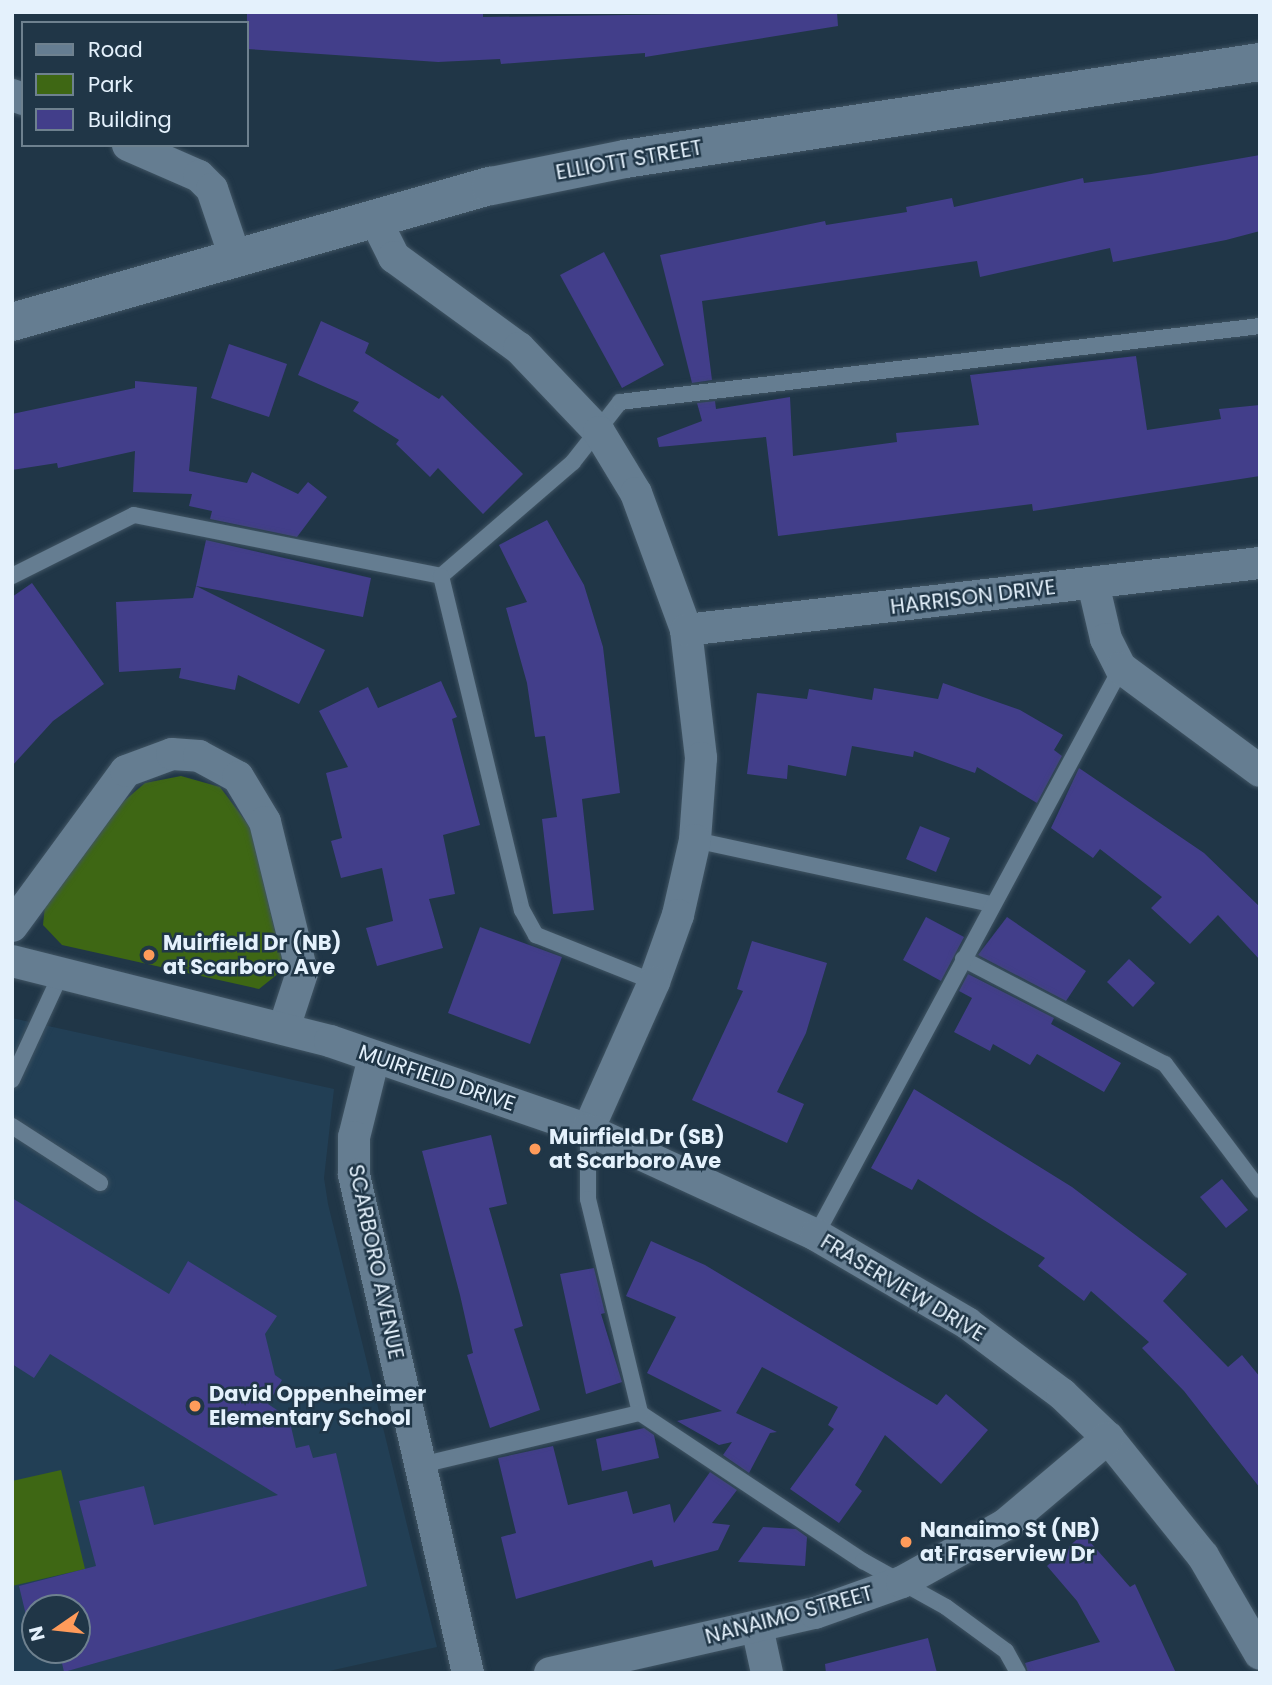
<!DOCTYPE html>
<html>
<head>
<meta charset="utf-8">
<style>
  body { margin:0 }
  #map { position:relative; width:1272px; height:1685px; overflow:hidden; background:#203647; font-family:Poppins,sans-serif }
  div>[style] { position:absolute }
  .built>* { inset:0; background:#223f55 }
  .green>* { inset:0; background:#3e6714 }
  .building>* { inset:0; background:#423e8a }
  .roads { filter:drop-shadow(0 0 2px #405463) drop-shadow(0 0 2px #405463) }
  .service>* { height:16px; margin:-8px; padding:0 8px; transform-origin:8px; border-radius:8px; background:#657d91 }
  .minor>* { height:32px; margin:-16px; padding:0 16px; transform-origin:16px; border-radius:16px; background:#657d91 }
  .tertiary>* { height:38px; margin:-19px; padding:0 19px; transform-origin:19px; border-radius:19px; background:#657d91 }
  .dots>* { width:19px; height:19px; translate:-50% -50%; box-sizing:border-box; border:4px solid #203647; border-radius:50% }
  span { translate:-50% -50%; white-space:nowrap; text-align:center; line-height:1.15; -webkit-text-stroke:5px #203647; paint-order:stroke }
  .street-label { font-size:21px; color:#e4f1fc }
  .poi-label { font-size:21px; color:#e4f1fc; font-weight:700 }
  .left { translate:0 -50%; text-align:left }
  .frame { position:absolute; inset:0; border:14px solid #e4f1fc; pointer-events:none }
  .legend { position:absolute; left:21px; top:21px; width:228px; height:126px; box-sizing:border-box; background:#203647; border:2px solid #6e818f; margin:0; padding:9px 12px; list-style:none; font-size:21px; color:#e4f1fc }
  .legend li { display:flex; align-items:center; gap:14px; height:35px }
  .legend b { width:35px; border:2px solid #6e818f }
  .north { position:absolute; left:21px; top:1594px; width:70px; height:70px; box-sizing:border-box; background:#203647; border:2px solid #6e818f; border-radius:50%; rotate:256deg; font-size:19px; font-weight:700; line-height:28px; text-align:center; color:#e4f1fc }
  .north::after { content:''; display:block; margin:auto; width:24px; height:32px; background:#ff9b5a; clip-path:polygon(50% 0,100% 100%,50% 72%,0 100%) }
</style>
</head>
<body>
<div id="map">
  <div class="built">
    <i style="clip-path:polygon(evenodd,12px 1018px,334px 1089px,324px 1178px,328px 1204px,437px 1647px,320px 1673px,12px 1673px,12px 1018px,35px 1608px,77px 1608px,77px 1650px,35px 1650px,35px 1608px)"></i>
  </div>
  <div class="green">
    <i style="clip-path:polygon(181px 776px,220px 787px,250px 827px,284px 969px,259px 989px,62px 945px,43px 925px,45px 905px,117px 807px,145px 783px)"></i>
    <i style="clip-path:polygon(61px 1470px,85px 1569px,12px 1586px,12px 1481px)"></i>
  </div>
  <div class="building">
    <i style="clip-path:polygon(247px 12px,483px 12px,483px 17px,837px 12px,838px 26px,645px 57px,645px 53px,501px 64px,500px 59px,438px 62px,247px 49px)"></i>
    <i style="clip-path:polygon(1260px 155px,1260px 231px,1226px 240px,1113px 262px,1110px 248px,980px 277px,977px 261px,702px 301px,712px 380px,692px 383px,660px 255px,825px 221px,826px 225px,907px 212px,906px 207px,952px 198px,954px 207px,1083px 178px,1084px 183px,1151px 174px)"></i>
    <i style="clip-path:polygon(604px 252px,664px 365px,622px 388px,560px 275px)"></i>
    <i style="clip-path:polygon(321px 321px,369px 343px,365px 353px,439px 399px,442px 395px,523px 474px,483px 514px,438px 468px,430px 477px,396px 444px,399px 440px,353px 411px,359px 402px,298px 375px)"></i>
    <i style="clip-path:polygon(229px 344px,287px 364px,269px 417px,211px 398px)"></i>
    <i style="clip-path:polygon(1136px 356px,1147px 430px,1221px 419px,1219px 409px,1260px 405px,1260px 476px,1033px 511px,1032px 504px,778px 536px,766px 437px,659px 447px,657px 438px,702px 421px,697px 403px,715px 401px,716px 409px,790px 397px,793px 456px,897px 442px,896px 433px,979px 425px,970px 375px)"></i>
    <i style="clip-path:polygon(135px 381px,197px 387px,189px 471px,247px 483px,252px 472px,298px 494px,308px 482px,327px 497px,297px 537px,210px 519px,212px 511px,189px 506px,192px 494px,133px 492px,135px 451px,58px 468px,57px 463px,12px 470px,12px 414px,135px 388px)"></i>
    <i style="clip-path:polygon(547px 520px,584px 585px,603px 647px,620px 793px,582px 799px,594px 910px,553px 914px,542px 819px,557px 817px,545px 736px,535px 737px,527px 683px,506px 608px,527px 602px,499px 545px)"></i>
    <i style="clip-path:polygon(206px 540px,371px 578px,363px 617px,196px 586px)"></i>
    <i style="clip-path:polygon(32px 583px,104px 684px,53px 721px,12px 766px,12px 597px)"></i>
    <i style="clip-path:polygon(196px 586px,325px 650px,299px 704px,238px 675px,235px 690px,179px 678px,181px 668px,119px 672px,116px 602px,193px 598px)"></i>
    <i style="clip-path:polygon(441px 681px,457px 717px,452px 719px,480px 825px,443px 835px,455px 894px,429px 899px,443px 948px,377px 966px,366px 928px,393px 921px,382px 868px,341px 878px,331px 841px,342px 838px,326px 773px,348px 767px,319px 711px,368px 687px,378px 708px)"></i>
    <i style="clip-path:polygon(943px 683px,1020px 710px,1063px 735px,1054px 750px,1062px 756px,1037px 803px,977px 767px,975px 773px,914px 751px,913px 757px,852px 746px,846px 776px,788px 765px,787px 779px,747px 774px,757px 693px,807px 699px,809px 689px,872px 700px,874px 688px,938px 699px)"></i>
    <i style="clip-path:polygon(1079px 768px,1204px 853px,1260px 907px,1260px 960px,1218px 915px,1190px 944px,1151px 908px,1162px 897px,1100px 849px,1093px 858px,1051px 828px)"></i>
    <i style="clip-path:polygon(920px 826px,950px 838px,936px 872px,906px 859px)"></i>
    <i style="clip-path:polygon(926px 917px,964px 937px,941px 981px,903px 960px)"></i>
    <i style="clip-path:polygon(1007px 917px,1086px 971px,1066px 1001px,978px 955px)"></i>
    <i style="clip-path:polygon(480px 927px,562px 957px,530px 1044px,448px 1013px)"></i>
    <i style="clip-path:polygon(752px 941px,827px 963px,806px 1033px,777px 1092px,804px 1104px,787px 1143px,692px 1100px,743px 991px,737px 989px)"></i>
    <i style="clip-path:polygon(1129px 959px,1155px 983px,1133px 1007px,1107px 982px)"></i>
    <i style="clip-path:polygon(968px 974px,1054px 1018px,1051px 1024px,1121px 1063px,1104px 1092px,1037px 1054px,1030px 1065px,993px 1044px,990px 1051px,954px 1032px,972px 998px,959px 991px)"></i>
    <i style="clip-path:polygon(914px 1089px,1072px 1187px,1187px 1274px,1163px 1301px,1228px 1367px,1242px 1355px,1260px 1377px,1260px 1488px,1184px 1391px,1142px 1348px,1149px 1342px,1091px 1291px,1084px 1301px,1038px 1266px,1045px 1258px,918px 1179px,912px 1190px,871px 1168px)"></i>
    <i style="clip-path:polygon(491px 1135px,507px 1204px,489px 1208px,523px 1326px,514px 1329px,540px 1410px,490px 1428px,467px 1355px,473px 1353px,460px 1295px,422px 1151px)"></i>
    <i style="clip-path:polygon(1222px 1179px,1248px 1210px,1226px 1228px,1200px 1197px)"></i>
    <i style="clip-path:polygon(12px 1198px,169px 1294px,188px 1261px,277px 1316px,265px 1334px,275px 1375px,282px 1380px,268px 1404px,289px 1418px,296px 1448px,309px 1445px,313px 1458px,336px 1453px,367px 1586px,64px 1672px,59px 1650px,77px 1650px,77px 1608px,35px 1608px,35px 1650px,58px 1650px,35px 1653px,19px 1586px,96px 1566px,79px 1501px,144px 1486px,154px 1525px,278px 1495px,50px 1354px,34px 1378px,12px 1364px)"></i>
    <i style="clip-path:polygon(651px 1241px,705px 1265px,937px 1405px,946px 1394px,988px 1430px,941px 1484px,885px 1435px,855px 1485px,862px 1491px,839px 1523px,790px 1489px,834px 1429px,828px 1425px,838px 1407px,762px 1367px,736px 1413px,777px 1432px,770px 1433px,749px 1473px,723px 1455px,732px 1442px,719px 1445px,677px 1421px,722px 1411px,647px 1373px,676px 1317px,626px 1296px)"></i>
    <i style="clip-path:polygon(594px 1268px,605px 1313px,601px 1314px,622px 1382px,586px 1394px,560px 1274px)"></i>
    <i style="clip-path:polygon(644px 1428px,654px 1435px,659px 1458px,602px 1471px,596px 1439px)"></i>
    <i style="clip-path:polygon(553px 1446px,568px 1505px,627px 1491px,633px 1514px,670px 1504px,674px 1523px,710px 1472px,737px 1490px,712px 1523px,730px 1525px,718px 1550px,654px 1567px,652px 1560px,516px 1599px,501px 1537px,516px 1533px,498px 1458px)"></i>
    <i style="clip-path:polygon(763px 1527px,796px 1529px,807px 1537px,805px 1566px,738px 1562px)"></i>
    <i style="clip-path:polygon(1083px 1534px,1130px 1587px,1135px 1584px,1176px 1673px,1028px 1673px,1025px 1663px,1100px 1642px,1077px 1601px,1047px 1566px)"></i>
    <i style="clip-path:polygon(928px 1638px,937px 1673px,826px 1673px,825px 1664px)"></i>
  </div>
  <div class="roads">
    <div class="service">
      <i style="left:12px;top:576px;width:136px;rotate:-26.6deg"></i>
      <i style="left:134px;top:515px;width:313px;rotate:11.2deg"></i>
      <i style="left:441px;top:576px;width:174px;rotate:-40.8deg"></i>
      <i style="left:573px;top:462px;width:76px;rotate:-51.9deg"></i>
      <i style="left:620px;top:402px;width:644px;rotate:-6.77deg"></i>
      <i style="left:441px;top:576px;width:344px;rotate:76.4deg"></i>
      <i style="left:522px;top:910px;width:29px;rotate:61deg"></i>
      <i style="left:536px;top:935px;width:127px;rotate:21.7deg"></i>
      <i style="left:695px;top:840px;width:302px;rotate:12.2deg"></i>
      <i style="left:963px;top:959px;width:228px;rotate:27.5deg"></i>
      <i style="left:1165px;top:1064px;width:158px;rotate:53deg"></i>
      <i style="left:12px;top:1080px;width:119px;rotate:-65.2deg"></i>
      <i style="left:12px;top:1126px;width:105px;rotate:32.9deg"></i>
      <i style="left:588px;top:1130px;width:69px;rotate:90deg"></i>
      <i style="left:588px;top:1199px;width:220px;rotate:76.3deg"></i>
      <i style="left:640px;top:1413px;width:268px;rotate:33.6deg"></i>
      <i style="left:863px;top:1561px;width:95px;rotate:29deg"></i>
      <i style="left:946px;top:1607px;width:74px;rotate:36.3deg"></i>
      <i style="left:1006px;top:1651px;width:25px;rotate:61deg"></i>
      <i style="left:816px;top:1235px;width:644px;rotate:-61.72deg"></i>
      <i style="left:421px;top:1465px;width:225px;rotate:-13.4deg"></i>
    </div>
    <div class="minor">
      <i style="left:12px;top:95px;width:12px;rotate:20deg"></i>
      <i style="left:128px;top:145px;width:77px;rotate:23.6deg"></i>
      <i style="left:199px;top:176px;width:18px;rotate:45deg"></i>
      <i style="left:212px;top:189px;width:75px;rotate:71.3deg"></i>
      <i style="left:374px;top:217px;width:45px;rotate:63.4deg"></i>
      <i style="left:394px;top:257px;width:155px;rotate:36.1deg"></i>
      <i style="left:519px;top:348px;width:116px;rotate:46.4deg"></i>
      <i style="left:599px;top:432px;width:71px;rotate:58.8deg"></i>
      <i style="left:636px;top:493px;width:146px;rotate:69.9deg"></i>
      <i style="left:686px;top:630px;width:129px;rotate:83.3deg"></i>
      <i style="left:701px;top:758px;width:82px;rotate:94.2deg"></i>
      <i style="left:695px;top:840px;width:77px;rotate:102.8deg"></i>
      <i style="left:678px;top:915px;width:71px;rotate:109.7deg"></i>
      <i style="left:654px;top:982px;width:162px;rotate:114deg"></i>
      <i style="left:1093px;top:583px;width:57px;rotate:76.9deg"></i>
      <i style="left:1106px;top:639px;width:33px;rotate:63deg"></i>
      <i style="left:1121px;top:668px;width:173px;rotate:36.5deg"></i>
      <i style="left:686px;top:630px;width:578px;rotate:-6.66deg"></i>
      <i style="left:12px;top:926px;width:192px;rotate:-53.7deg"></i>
      <i style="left:126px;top:771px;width:49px;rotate:-20.3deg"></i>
      <i style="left:172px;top:754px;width:27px;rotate:4deg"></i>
      <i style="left:199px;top:756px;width:44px;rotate:28.3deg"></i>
      <i style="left:238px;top:777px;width:52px;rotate:59deg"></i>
      <i style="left:265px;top:822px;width:155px;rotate:76.2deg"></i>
      <i style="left:302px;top:973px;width:58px;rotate:108.1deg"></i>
      <i style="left:12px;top:961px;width:328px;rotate:14.1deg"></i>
      <i style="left:330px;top:1041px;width:273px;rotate:19deg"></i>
      <i style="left:588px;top:1130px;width:251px;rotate:24.7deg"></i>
      <i style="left:816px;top:1235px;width:175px;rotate:30.2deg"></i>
      <i style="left:967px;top:1323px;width:119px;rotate:36.8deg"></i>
      <i style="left:1062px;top:1394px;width:64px;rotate:43.7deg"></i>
      <i style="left:1108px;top:1438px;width:151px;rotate:51.2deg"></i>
      <i style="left:1203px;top:1556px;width:113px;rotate:59.8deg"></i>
      <i style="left:374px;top:1057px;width:82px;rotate:104deg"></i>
      <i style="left:354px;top:1137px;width:38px;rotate:90deg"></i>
      <i style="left:354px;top:1175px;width:511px;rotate:77.11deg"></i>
      <i style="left:757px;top:1627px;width:47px;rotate:77.7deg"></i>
      <i style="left:550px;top:1673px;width:272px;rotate:-12.8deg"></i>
      <i style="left:815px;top:1613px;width:92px;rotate:-19.6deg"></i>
      <i style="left:902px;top:1582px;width:118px;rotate:-29deg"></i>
      <i style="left:1005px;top:1525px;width:135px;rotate:-40.2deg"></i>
    </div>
    <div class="tertiary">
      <i style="left:12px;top:322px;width:498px;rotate:-15.9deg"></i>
      <i style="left:491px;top:186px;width:137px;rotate:-11.4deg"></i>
      <i style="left:625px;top:159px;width:642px;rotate:-8.69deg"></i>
    </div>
  </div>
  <div class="dots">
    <i style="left:149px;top:955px;background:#ff9b5a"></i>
    <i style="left:535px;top:1149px;background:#ff9b5a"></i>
    <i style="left:195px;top:1406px;background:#ff9b5a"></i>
    <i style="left:906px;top:1542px;background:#ff9b5a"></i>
  </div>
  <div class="street-label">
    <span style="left:629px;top:160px;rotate:-10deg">ELLIOTT STREET</span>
    <span style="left:973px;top:597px;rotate:-7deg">HARRISON DRIVE</span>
    <span style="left:437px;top:1078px;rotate:19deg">MUIRFIELD DRIVE</span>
    <span style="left:376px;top:1262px;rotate:78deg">SCARBORO AVENUE</span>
    <span style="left:903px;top:1288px;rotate:31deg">FRASERVIEW DRIVE</span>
    <span style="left:789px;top:1615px;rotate:-15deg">NANAIMO STREET</span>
  </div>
  <div class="poi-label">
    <span class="left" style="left:163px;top:955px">Muirfield Dr (NB)<br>at Scarboro Ave</span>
    <span class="left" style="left:549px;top:1149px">Muirfield Dr (SB)<br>at Scarboro Ave</span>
    <span class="left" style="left:209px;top:1406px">David Oppenheimer<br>Elementary School</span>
    <span class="left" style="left:920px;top:1542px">Nanaimo St (NB)<br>at Fraserview Dr</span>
  </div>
  <div class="frame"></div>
  <ul class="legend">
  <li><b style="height:9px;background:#657d91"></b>Road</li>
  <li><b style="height:19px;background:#3e6714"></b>Park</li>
  <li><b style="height:19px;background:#423e8a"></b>Building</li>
  </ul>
  <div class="north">N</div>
</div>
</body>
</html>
